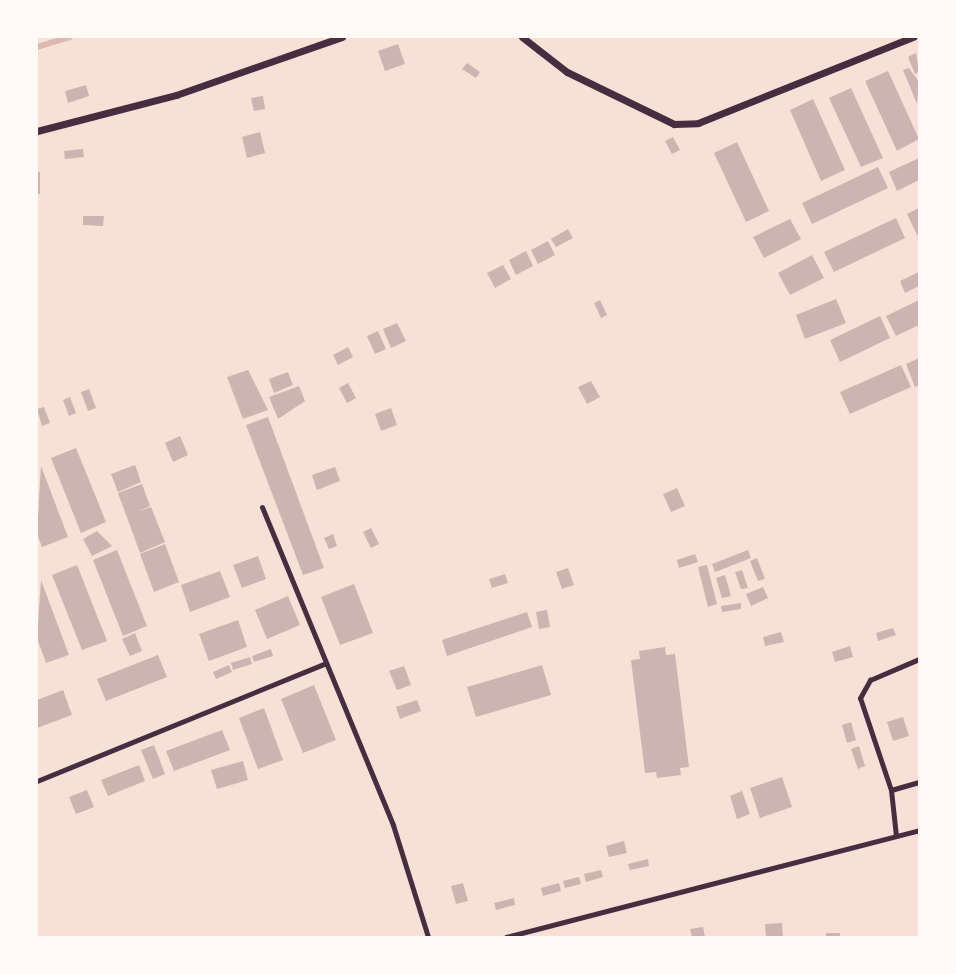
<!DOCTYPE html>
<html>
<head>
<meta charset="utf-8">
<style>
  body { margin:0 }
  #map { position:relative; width:956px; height:974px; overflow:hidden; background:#f7e1d7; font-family:"Space Grotesk",sans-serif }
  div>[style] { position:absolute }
  .stream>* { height:6px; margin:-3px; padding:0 3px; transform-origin:3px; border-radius:3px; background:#dcb8b0 }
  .building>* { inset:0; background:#ccb4b1 }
  .service>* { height:5px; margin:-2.5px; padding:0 2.5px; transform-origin:2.5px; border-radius:2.5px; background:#4a2c40 }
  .minor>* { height:7px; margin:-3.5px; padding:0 3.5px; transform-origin:3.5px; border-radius:3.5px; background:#4a2c40 }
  span { translate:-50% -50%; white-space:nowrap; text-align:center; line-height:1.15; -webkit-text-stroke:5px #fffaf5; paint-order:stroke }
  .frame { position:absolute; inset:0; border:38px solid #fffaf5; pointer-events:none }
</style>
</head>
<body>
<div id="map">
  <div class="stream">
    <i style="left:37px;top:47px;width:34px;rotate:-17deg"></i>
  </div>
  <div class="building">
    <i style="clip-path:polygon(398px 44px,405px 64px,385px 71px,378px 51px)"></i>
    <i style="clip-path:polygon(916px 53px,919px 72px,915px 74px,908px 57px)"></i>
    <i style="clip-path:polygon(467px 63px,480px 72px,476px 78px,462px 69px)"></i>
    <i style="clip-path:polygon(909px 68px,919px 82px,917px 104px,903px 70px)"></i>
    <i style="clip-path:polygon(888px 71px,919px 139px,897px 151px,865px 81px)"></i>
    <i style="clip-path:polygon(86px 85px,89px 96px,68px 103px,65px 91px)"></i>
    <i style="clip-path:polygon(851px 88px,883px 158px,861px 167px,829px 98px)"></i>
    <i style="clip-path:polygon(263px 96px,265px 109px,254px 111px,251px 98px)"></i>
    <i style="clip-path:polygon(813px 99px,845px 170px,821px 181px,790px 110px)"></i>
    <i style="clip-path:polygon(260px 132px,265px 153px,247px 158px,242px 137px)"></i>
    <i style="clip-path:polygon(673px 137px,680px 150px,672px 154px,665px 141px)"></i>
    <i style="clip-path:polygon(737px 142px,769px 211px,746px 222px,714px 153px)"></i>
    <i style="clip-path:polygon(83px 149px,84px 157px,65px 159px,64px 151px)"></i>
    <i style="clip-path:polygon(919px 158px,919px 180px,897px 191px,889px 172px)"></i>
    <i style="clip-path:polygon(878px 167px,888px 188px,812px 224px,802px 203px)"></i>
    <i style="clip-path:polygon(37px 172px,40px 172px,40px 194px,37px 194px)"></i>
    <i style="clip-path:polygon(919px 208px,919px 234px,917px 235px,907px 214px)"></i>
    <i style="clip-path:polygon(83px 216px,104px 216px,103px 226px,83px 225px)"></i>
    <i style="clip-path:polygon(896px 218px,905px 238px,834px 272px,824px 252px)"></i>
    <i style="clip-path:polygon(790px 219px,801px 239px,764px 258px,753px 237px)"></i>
    <i style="clip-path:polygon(568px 229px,573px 238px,556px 247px,551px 239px)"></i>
    <i style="clip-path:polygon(548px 241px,555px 255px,538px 264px,531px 250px)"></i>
    <i style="clip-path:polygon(526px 251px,533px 266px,516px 275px,509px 260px)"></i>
    <i style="clip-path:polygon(812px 255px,824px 278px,790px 295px,778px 273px)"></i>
    <i style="clip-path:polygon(503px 265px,511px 279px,495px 288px,487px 273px)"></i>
    <i style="clip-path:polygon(919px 272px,919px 286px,905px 293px,900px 281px)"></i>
    <i style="clip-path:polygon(836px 299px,846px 323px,805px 339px,796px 315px)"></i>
    <i style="clip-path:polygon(600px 300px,607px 315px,601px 318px,594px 303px)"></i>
    <i style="clip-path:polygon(919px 300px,919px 325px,896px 336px,886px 316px)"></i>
    <i style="clip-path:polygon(880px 316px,890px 338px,840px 362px,830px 340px)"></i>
    <i style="clip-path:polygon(397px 323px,406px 341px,391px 348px,383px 329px)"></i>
    <i style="clip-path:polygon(378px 331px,386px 349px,375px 354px,367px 336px)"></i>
    <i style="clip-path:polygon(348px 347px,353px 357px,338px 365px,333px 355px)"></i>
    <i style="clip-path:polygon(919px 358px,919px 385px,915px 387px,906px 364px)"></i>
    <i style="clip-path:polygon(901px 365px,911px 387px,850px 414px,840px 392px)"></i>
    <i style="clip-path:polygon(248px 370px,268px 410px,243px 419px,227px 377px)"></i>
    <i style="clip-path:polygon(288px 372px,293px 385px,274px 393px,269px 379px)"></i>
    <i style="clip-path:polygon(591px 381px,600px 397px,587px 404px,578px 387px)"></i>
    <i style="clip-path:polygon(348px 383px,356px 398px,347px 403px,339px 388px)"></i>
    <i style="clip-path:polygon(299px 386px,305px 401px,278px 419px,269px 397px)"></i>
    <i style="clip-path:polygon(89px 389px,96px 408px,88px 411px,81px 392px)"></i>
    <i style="clip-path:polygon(70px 397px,76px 413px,69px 416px,63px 400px)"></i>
    <i style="clip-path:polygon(44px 407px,50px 423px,42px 426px,37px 409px)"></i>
    <i style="clip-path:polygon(391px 408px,397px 425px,381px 431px,375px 414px)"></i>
    <i style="clip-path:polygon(268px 417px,324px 568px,303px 575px,246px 425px)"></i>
    <i style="clip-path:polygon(180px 436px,188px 455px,173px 462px,165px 443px)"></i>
    <i style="clip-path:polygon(76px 448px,106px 522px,81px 533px,51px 458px)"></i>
    <i style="clip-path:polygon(135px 465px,141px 482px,118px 492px,111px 474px)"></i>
    <i style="clip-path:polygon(41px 466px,68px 537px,42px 547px,37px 534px)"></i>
    <i style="clip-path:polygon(335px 467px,340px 481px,317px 490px,312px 475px)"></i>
    <i style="clip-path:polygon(142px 484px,150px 506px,139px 511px,151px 507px,165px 542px,140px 553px,118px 493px)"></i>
    <i style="clip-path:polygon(677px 488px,685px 506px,671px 512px,663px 494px)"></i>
    <i style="clip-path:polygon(371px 528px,379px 544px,371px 548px,363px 532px)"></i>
    <i style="clip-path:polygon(97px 531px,112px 546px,92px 556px,83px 539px)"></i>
    <i style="clip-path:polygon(333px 534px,337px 546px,329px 549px,324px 538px)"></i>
    <i style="clip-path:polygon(165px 544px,179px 582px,154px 592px,140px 554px)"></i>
    <i style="clip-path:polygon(117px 550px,147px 626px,123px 636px,93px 560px)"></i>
    <i style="clip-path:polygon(748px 550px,751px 558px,715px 572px,712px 564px)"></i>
    <i style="clip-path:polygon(695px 554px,698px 562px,679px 568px,677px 560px)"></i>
    <i style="clip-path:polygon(258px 556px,266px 579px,242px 588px,233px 565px)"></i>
    <i style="clip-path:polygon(757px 558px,765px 579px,758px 581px,750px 561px)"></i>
    <i style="clip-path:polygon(77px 565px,107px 641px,82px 650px,52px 575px)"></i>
    <i style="clip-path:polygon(707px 565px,717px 604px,708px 607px,698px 567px)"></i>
    <i style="clip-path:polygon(568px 568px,574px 585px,562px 589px,556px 572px)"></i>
    <i style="clip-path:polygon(742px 570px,748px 588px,741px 589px,735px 572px)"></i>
    <i style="clip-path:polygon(220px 571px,230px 597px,190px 612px,181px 585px)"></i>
    <i style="clip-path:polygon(505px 574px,508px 583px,492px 588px,489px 579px)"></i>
    <i style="clip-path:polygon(725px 575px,731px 596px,722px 598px,716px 578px)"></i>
    <i style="clip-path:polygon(41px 580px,69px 655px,46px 663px,37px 638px)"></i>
    <i style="clip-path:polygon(354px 584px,373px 633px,340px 645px,321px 597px)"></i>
    <i style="clip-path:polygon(763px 587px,768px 598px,751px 606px,746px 594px)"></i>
    <i style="clip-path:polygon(288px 596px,300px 625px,267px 639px,255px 610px)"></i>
    <i style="clip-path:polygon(741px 603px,741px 609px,722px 612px,721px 606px)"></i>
    <i style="clip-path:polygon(547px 610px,550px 627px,539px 629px,536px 612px)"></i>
    <i style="clip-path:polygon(527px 612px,532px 627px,447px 656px,442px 640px)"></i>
    <i style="clip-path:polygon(238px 620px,247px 647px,209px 661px,199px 634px)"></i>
    <i style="clip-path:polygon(893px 628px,896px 635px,878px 641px,876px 633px)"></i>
    <i style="clip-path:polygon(781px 632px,784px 642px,765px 646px,763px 637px)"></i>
    <i style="clip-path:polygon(135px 633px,142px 651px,130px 656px,122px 639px)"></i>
    <i style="clip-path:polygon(850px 646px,853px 657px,835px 662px,832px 652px)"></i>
    <i style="clip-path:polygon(665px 647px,666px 655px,675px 654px,689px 767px,680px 768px,681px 775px,657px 778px,656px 772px,645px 773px,631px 660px,640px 659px,639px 651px)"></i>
    <i style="clip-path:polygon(271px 649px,273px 656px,254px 662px,252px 656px)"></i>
    <i style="clip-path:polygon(158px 655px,167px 677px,106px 701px,97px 679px)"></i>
    <i style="clip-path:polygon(250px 657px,252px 664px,233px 670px,231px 663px)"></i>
    <i style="clip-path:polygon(229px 665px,232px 672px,216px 679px,213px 672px)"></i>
    <i style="clip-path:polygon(542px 665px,551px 695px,476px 717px,467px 687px)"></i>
    <i style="clip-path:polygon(404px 666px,411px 685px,397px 690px,389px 671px)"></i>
    <i style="clip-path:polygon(314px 685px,336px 740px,303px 753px,281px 699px)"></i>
    <i style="clip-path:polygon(63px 690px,72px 715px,37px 728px,37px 700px)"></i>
    <i style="clip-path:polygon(417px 700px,421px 711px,400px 719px,396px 707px)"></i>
    <i style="clip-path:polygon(264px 708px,283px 760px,258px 769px,239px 718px)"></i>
    <i style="clip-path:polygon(903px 717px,909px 736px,893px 741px,887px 722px)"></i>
    <i style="clip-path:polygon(851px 722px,856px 740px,847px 743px,842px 725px)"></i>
    <i style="clip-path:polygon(222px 730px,230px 750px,174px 771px,166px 751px)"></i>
    <i style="clip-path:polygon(154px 745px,165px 774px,153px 779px,141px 750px)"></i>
    <i style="clip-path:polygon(859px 746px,865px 766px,858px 769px,851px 749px)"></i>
    <i style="clip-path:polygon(243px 761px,248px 780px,217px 789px,211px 770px)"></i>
    <i style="clip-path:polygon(139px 765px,145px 781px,108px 796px,101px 780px)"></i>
    <i style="clip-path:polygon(782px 777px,792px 807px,760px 818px,750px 788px)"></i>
    <i style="clip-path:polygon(87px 790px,94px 807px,76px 814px,69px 797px)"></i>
    <i style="clip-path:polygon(742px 791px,750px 814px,737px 819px,730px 796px)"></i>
    <i style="clip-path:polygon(624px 841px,627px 853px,609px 857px,606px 846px)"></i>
    <i style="clip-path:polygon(648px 859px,649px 866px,630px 870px,628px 864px)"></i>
    <i style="clip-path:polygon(601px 870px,603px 877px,586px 882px,584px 874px)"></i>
    <i style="clip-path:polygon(579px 877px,581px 884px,565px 888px,563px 881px)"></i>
    <i style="clip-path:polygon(463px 883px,468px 901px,456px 904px,451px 886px)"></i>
    <i style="clip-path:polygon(559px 883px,561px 891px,543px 896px,541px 888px)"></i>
    <i style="clip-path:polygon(514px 898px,515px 905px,496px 910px,494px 903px)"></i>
    <i style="clip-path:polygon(782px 923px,783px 937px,766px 937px,765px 924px)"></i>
    <i style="clip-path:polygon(703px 927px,705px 937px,692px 937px,690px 929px)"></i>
    <i style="clip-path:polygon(826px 933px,840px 933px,840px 937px,826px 937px)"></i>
  </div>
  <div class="service">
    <i style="left:262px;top:507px;width:344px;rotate:67.6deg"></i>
    <i style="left:393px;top:825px;width:117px;rotate:72.6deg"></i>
    <i style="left:37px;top:781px;width:312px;rotate:-22.2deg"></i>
    <i style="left:891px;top:790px;width:29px;rotate:-16deg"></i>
    <i style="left:896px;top:836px;width:46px;rotate:-96.2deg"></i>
    <i style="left:891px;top:790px;width:97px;rotate:-108.6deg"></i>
    <i style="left:860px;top:698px;width:21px;rotate:-61deg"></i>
    <i style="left:870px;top:680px;width:53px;rotate:-23.2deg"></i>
    <i style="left:506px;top:937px;width:427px;rotate:-14.5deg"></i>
  </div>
  <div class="minor">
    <i style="left:522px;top:37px;width:57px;rotate:37.9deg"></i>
    <i style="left:567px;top:72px;width:119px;rotate:25.9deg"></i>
    <i style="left:674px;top:124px;width:24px;rotate:-2deg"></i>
    <i style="left:698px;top:123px;width:232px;rotate:-21.8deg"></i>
    <i style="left:37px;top:131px;width:144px;rotate:-14.5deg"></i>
    <i style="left:176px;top:95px;width:176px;rotate:-19.3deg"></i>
  </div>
  <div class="frame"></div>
</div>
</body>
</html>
